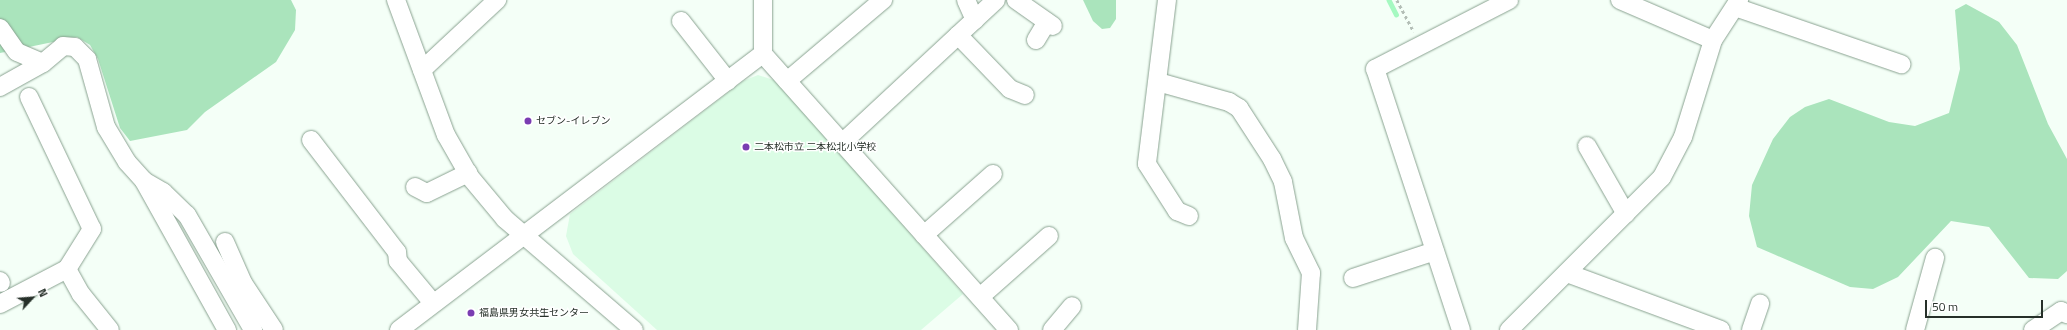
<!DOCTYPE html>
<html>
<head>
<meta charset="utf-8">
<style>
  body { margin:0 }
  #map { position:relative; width:2067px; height:330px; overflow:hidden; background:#f4fff7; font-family:"Titillium Web","Noto Sans JP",sans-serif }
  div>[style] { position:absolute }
  .built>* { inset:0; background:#dbfce5 }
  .green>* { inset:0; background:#aae4bc }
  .stream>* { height:4.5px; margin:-2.25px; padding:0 2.25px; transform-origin:2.25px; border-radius:2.25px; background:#a5f9c1 }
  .path>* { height:2.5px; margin-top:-1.25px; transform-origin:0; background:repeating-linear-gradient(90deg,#b3beb6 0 3px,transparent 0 6px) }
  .roads { filter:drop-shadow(0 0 1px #89a290) drop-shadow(0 0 1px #89a290) }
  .minor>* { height:18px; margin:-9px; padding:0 9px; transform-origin:9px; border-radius:9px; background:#fff }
  .dots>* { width:11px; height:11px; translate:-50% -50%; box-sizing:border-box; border:2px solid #fff; border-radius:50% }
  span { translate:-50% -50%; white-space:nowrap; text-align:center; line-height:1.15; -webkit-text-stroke:3px #fff; paint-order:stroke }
  .poi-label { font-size:10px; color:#263029 }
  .left { translate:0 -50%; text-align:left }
  .north { position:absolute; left:12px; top:278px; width:40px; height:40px; -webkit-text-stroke:3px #fff; paint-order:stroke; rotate:64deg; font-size:11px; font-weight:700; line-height:16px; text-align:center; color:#263029 }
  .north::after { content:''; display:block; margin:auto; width:14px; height:18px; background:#263029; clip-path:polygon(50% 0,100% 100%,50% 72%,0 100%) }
  .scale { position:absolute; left:1925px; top:300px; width:118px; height:18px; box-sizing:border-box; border:2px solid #263029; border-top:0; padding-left:5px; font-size:12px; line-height:14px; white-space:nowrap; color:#263029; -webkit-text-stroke:3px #fff; paint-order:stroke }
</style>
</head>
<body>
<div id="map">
  <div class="built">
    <i style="clip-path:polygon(758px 75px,777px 81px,963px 294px,921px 330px,657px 330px,573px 254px,566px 236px,570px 214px,743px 81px)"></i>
  </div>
  <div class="green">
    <i style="clip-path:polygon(0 0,291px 0,296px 10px,295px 30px,276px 62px,205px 112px,187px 130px,130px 141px,120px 128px,98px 59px,90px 45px,77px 37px,0 53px)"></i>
    <i style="clip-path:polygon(1083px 0,1116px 0,1116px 19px,1110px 28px,1102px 29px,1093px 21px)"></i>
    <i style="clip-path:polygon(1966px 4px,1999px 22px,2017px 45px,2048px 124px,2067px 159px,2067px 271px,2058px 279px,2029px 278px,1989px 227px,1951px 221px,1898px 277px,1873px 289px,1850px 287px,1757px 247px,1749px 216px,1752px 185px,1773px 139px,1790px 117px,1805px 107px,1829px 99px,1889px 122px,1915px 126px,1949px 113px,1960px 69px,1955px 10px)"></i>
  </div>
  <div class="stream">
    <i style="left:1389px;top:0;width:16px;rotate:63deg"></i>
  </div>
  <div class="path">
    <i style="left:1397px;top:0;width:36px;rotate:62deg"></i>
  </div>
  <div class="roads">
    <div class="minor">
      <i style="left:396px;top:0;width:144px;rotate:69.7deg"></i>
      <i style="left:446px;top:135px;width:48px;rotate:60.3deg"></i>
      <i style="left:470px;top:177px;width:55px;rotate:50.2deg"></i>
      <i style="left:505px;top:219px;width:170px;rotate:40.7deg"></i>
      <i style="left:763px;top:0;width:54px;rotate:90deg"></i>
      <i style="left:763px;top:54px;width:370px;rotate:48.3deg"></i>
      <i style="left:966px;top:0;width:22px;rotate:66deg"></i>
      <i style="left:1016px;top:0;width:45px;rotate:35.1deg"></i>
      <i style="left:1167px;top:0;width:165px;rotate:97deg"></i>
      <i style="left:1147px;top:164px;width:56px;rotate:57.4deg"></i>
      <i style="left:1177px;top:211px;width:13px;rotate:23deg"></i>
      <i style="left:1620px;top:0;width:101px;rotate:23.3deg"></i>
      <i style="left:1735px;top:7px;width:176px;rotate:19deg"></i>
      <i style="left:681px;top:21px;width:76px;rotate:51.9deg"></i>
      <i style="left:0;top:28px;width:29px;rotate:55deg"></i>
      <i style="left:17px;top:52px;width:28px;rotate:23deg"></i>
      <i style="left:958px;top:35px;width:75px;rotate:46.1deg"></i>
      <i style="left:1010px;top:89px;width:16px;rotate:22deg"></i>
      <i style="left:1036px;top:40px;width:21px;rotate:-59deg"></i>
      <i style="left:422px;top:70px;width:103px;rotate:-43deg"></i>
      <i style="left:787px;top:81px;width:126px;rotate:-40.2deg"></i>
      <i style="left:1158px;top:82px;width:74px;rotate:15.7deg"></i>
      <i style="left:1229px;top:102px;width:12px;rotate:31deg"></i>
      <i style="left:1239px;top:108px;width:61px;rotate:57.1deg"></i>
      <i style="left:1272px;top:159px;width:25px;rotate:64deg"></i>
      <i style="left:1283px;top:182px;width:57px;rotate:78.9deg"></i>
      <i style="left:1294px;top:238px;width:39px;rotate:64deg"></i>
      <i style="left:1311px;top:273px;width:57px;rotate:94deg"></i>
      <i style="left:0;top:87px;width:49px;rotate:-29.2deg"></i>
      <i style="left:43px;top:63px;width:26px;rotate:-40deg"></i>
      <i style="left:63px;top:46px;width:12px;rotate:5deg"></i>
      <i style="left:75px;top:47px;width:17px;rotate:45deg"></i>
      <i style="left:87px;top:59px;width:71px;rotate:74.4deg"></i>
      <i style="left:106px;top:127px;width:41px;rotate:59deg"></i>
      <i style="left:127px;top:162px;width:25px;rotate:48deg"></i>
      <i style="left:144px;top:181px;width:22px;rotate:30deg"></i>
      <i style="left:163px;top:192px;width:33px;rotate:44deg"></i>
      <i style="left:187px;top:215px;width:133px;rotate:60.1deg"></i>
      <i style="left:29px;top:97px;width:146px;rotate:64.5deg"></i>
      <i style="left:92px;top:229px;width:47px;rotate:122deg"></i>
      <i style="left:311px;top:140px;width:141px;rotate:52.5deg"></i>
      <i style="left:397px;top:252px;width:9px;rotate:84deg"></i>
      <i style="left:398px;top:261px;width:55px;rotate:50.2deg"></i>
      <i style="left:842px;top:143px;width:210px;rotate:-42.9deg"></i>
      <i style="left:1587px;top:146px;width:78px;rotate:60.2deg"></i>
      <i style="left:144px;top:181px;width:171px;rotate:60.9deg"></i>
      <i style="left:415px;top:187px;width:13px;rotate:27deg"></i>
      <i style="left:427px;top:193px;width:46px;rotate:-26deg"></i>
      <i style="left:924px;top:235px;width:92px;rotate:-41.5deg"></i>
      <i style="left:225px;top:242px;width:45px;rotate:66.3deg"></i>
      <i style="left:243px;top:283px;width:56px;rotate:56.6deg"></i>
      <i style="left:1567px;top:273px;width:164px;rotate:20.3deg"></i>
      <i style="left:1353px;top:278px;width:86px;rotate:-18.2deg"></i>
      <i style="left:0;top:281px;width:2px;rotate:63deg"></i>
      <i style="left:980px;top:297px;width:92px;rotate:-41.5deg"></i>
      <i style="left:0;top:304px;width:76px;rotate:-27.6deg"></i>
      <i style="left:67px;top:269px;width:29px;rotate:61deg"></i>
      <i style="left:81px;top:294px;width:46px;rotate:51.1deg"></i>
      <i style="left:399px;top:330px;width:457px;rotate:-37.2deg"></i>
      <i style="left:1052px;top:330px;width:31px;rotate:-50deg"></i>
      <i style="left:1461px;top:330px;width:275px;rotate:-108.2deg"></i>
      <i style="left:1375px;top:69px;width:151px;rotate:-27.2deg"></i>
      <i style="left:1509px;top:330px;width:216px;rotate:-45deg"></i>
      <i style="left:1662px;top:177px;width:45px;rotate:-62.3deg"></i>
      <i style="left:1683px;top:137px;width:102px;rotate:-72.8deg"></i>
      <i style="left:1713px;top:40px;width:48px;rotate:-57deg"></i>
      <i style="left:1751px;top:330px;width:28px;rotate:-71deg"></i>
      <i style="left:1915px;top:330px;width:75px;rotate:-74.5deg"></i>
      <i style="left:2033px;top:330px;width:34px;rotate:-34deg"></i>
      <i style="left:2061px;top:311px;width:7px;rotate:27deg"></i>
    </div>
  </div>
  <div class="dots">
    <i style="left:528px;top:121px;background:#7a3db2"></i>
    <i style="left:746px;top:147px;background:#7a3db2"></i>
    <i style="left:471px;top:313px;background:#7a3db2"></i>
  </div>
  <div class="poi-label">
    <span class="left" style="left:536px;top:121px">セブン-イレブン</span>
    <span class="left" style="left:754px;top:147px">二本松市立 二本松北小学校</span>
    <span class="left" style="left:479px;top:313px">福島県男女共生センター</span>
  </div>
  <div class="north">N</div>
  <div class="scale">50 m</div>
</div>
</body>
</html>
